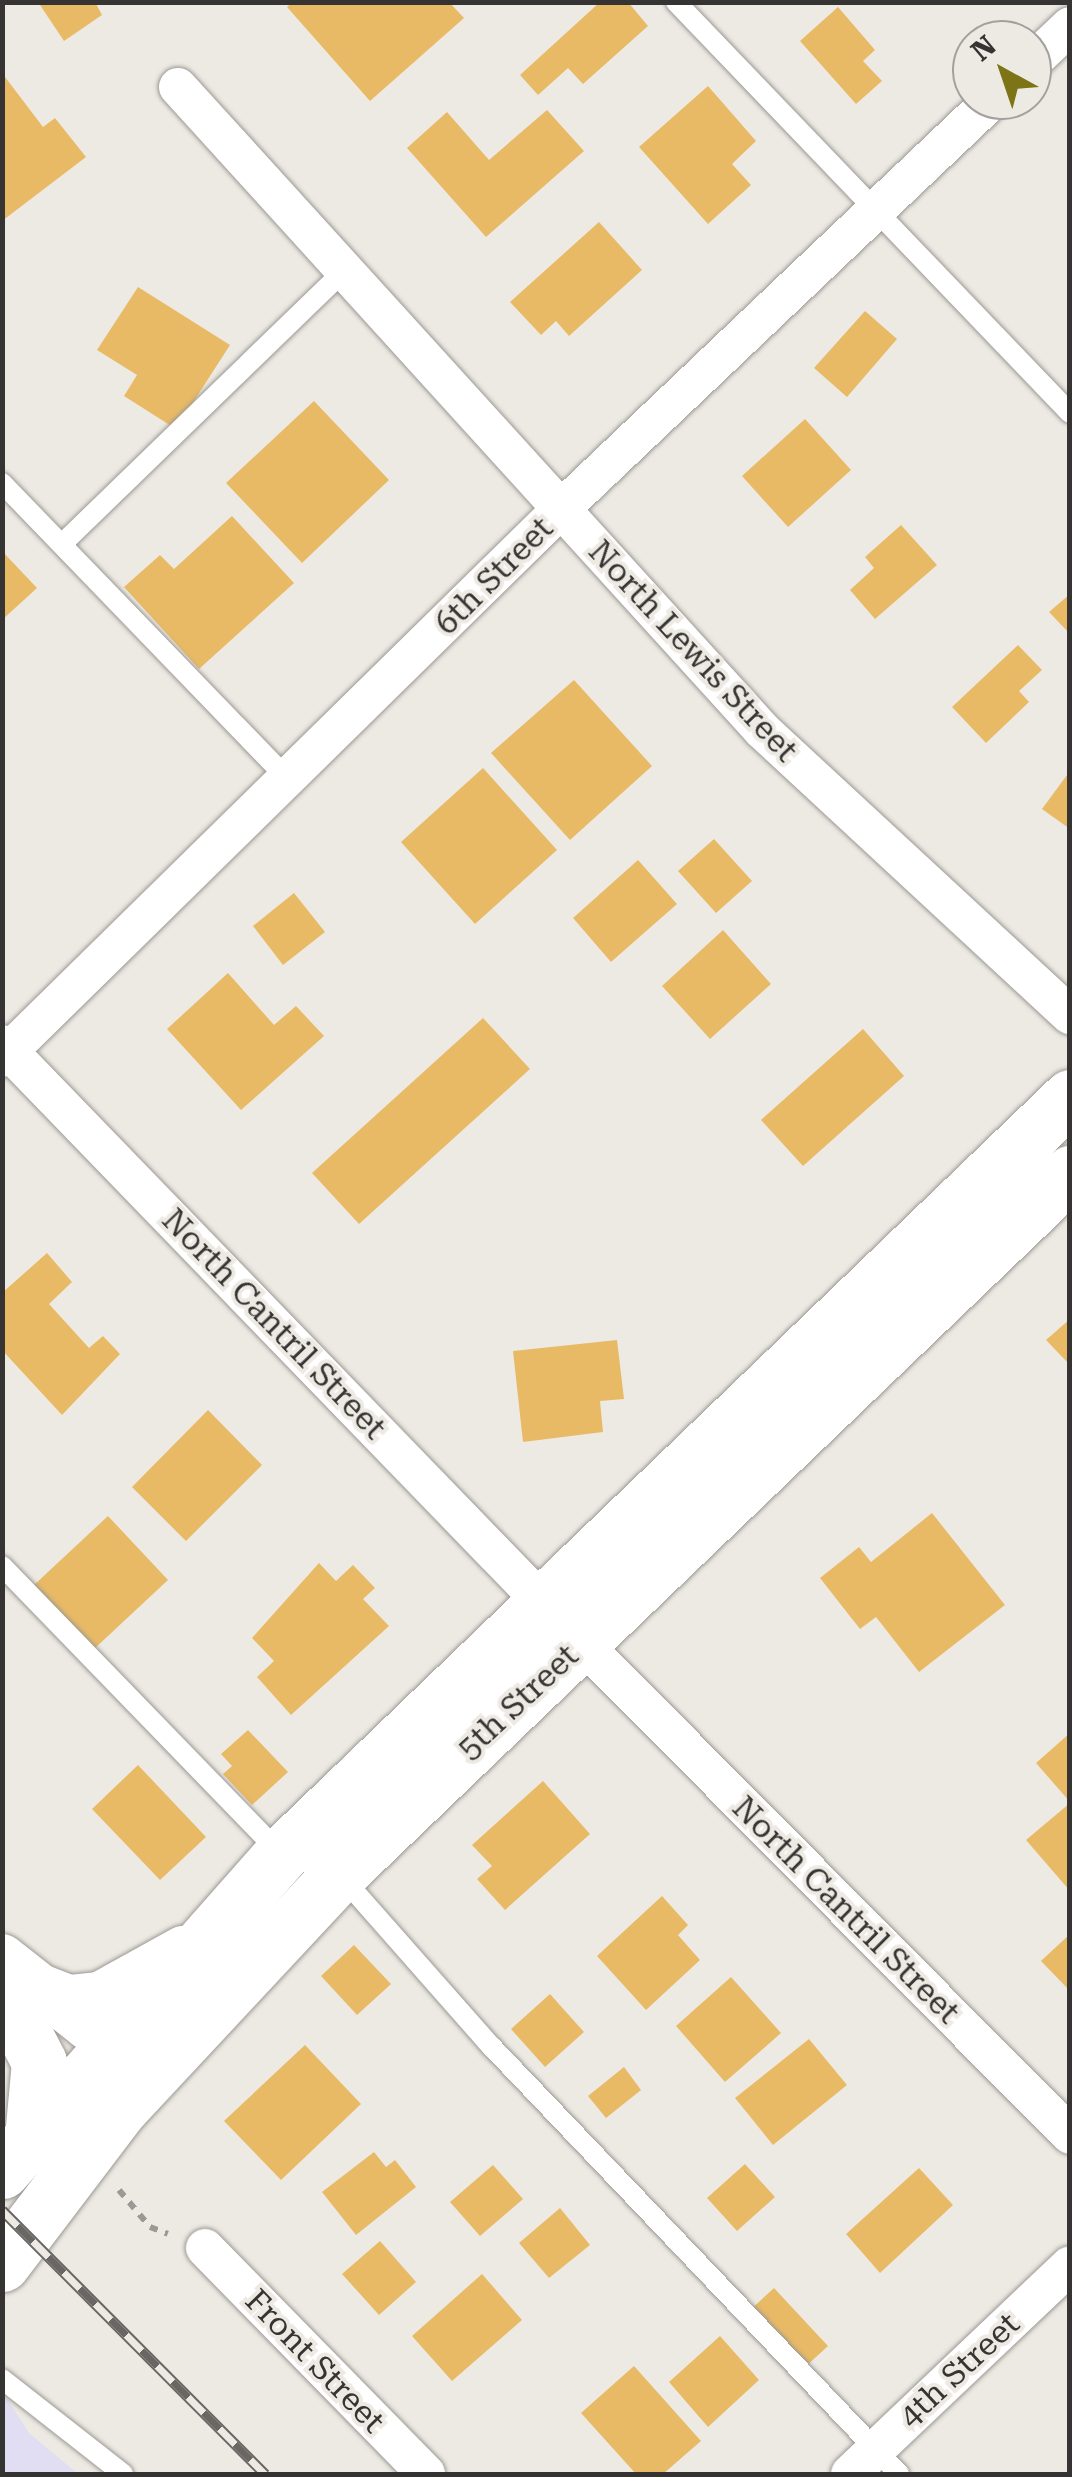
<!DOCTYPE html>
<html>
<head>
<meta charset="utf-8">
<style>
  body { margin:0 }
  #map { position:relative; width:1072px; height:2477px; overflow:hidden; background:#edeae4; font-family:"Roboto Serif",serif }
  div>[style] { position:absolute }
  .commercial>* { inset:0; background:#e1ddf3 }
  .building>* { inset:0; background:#e9ba65 }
  .path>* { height:6px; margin-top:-3px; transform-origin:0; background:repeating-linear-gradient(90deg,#9b9995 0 8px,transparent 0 16px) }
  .roads { filter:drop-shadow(0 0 2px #9c9893) drop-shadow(0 0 2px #9c9893) }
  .service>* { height:20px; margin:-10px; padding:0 10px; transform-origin:10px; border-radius:10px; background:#fff }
  .minor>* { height:38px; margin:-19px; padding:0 19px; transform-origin:19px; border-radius:19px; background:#fff }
  .tertiary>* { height:48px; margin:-24px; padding:0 24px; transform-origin:24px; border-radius:24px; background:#fff }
  .primary>* { height:55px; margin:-27.5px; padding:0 27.5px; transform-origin:27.5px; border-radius:27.5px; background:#fff }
  .rail>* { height:11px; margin-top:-5.5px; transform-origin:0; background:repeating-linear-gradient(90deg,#edeae4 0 22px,#686764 0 44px); box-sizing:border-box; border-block:2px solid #686764 }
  span { translate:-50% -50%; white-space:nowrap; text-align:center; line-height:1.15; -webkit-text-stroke:8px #edeae4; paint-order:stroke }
  .street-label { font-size:32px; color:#353432 }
  .frame { position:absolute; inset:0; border:5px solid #353432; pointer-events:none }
  .north { position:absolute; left:952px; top:20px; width:100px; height:100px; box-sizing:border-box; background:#edeae4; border:2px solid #a3a19d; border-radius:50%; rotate:320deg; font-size:28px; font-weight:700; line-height:40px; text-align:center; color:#353432 }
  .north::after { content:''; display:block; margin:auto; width:35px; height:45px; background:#7d7417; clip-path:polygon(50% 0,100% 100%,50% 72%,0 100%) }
</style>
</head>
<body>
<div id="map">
  <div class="commercial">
    <i style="clip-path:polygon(2px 2391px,29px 2433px,78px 2474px,3px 2474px)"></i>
  </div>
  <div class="building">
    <i style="clip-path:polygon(38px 2px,95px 2px,102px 15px,64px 41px)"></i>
    <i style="clip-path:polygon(293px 2px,449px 2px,464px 18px,370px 101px,287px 7px)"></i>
    <i style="clip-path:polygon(600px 2px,628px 2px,648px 26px,583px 84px,568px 68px,538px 95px,520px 75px)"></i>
    <i style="clip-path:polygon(838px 7px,875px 50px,863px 61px,882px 81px,856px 104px,800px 41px)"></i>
    <i style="clip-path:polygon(2px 73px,43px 127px,55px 118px,86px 157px,2px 221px)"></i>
    <i style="clip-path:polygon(708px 86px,756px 141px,732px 164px,751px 185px,708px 224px,639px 147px)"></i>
    <i style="clip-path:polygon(547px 110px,584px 151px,486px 237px,407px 148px,447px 112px,489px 160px)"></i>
    <i style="clip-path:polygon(599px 222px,642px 270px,569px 336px,556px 321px,541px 335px,510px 302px)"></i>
    <i style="clip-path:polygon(138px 287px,230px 345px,176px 429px,124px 396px,137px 375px,97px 350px)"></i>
    <i style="clip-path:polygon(865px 311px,897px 339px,847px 397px,814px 368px)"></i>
    <i style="clip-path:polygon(314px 401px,389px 480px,302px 563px,226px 483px)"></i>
    <i style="clip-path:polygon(805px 419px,851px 470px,788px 527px,742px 476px)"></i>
    <i style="clip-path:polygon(232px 516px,294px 583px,199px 669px,124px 587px,160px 555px,174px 569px)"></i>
    <i style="clip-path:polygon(901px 525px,937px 565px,875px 619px,850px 590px,874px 568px,865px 557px)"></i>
    <i style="clip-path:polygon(2px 551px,37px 588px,2px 620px)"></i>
    <i style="clip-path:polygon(1070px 594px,1070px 634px,1049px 612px)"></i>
    <i style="clip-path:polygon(1018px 645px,1042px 670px,1019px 691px,1029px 702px,986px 743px,952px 707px)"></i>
    <i style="clip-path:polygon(574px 680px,652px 766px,570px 840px,491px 753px)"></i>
    <i style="clip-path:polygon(483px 768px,557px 850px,475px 924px,401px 842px)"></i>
    <i style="clip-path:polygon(1070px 771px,1070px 829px,1042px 809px)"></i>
    <i style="clip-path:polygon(714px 839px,752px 881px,716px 913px,678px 871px)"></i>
    <i style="clip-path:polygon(638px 860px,677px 904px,611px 962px,573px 918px)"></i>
    <i style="clip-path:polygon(294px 893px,325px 932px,283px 965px,253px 926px)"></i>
    <i style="clip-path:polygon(723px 930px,771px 984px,710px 1039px,662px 986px)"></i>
    <i style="clip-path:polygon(228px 973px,274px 1025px,296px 1006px,324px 1036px,241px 1110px,167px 1029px)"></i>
    <i style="clip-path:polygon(483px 1018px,530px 1069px,359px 1224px,312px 1173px)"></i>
    <i style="clip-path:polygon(863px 1029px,904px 1076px,803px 1166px,761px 1120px)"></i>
    <i style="clip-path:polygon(47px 1253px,72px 1282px,49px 1304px,89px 1348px,103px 1336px,120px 1354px,62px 1415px,2px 1350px,2px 1293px)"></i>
    <i style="clip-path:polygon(1070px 1319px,1070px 1365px,1046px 1340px)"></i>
    <i style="clip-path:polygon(617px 1340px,624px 1399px,600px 1401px,603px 1432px,523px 1442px,513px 1351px)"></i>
    <i style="clip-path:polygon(208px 1410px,262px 1465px,186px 1541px,132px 1487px)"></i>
    <i style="clip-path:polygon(932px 1513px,1005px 1605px,919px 1672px,876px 1617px,860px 1629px,820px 1578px,859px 1547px,871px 1562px)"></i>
    <i style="clip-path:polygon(108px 1516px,168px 1580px,94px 1649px,34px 1585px)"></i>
    <i style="clip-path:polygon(319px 1563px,336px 1581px,353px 1565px,375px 1588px,363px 1599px,389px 1626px,291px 1715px,257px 1677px,274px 1661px,252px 1638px)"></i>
    <i style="clip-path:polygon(248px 1730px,288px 1772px,252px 1805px,223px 1774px,232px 1766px,221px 1754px)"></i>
    <i style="clip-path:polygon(1070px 1733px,1070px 1802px,1036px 1763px)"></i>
    <i style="clip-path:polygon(138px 1765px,206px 1837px,160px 1880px,92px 1809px)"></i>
    <i style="clip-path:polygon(543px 1781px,590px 1834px,505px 1910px,477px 1879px,492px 1866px,472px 1845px)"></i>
    <i style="clip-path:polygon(1070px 1803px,1070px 1891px,1026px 1840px)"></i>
    <i style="clip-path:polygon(662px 1896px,688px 1925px,678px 1935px,700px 1960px,646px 2010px,597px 1956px)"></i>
    <i style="clip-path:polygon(1070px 1934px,1070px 1991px,1041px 1961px)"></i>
    <i style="clip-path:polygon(354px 1945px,391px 1984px,357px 2015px,321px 1976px)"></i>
    <i style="clip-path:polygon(731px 1977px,781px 2033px,725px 2082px,676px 2026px)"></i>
    <i style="clip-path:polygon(550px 1994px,584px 2032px,545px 2067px,511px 2029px)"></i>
    <i style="clip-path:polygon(809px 2039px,847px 2085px,773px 2145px,735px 2098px)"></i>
    <i style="clip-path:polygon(305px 2045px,361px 2104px,281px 2180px,224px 2121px)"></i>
    <i style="clip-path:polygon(624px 2067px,641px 2090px,606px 2118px,588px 2096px)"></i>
    <i style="clip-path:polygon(374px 2152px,386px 2167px,395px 2160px,416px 2187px,356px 2235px,322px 2192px)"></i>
    <i style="clip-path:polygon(745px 2164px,775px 2197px,737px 2231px,707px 2198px)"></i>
    <i style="clip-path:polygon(493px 2165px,523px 2199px,480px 2236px,450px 2202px)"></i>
    <i style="clip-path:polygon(919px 2168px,953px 2205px,880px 2273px,846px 2234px)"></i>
    <i style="clip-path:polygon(560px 2208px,590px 2245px,549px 2278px,519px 2243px)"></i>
    <i style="clip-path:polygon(380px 2241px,416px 2282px,379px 2315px,342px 2274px)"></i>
    <i style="clip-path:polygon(482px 2274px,522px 2320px,452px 2381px,412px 2336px)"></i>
    <i style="clip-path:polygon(774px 2288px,828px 2346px,803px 2369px,749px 2311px)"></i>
    <i style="clip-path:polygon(720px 2336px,759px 2380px,708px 2427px,669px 2382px)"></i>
    <i style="clip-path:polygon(634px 2366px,701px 2441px,663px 2474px,636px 2474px,581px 2413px)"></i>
  </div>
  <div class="path">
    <i style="left:119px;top:2190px;width:48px;rotate:50deg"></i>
    <i style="left:150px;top:2227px;width:19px;rotate:21deg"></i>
  </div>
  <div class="roads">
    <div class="service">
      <i style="left:676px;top:2px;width:569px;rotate:46.21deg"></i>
      <i style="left:2px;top:483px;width:414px;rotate:46deg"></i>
      <i style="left:62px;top:544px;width:392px;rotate:-44.1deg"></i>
      <i style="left:2px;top:1566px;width:398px;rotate:45.9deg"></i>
      <i style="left:341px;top:1876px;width:228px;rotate:48.6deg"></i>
      <i style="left:492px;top:2047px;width:590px;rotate:46.37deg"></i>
      <i style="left:2px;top:2379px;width:154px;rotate:38.1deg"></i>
    </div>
    <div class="minor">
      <i style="left:1032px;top:62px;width:52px;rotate:-43.5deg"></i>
      <i style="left:178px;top:87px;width:869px;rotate:47.75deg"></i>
      <i style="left:762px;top:730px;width:420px;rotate:42.8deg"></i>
      <i style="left:2px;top:1044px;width:779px;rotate:45.94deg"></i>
      <i style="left:2px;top:1058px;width:784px;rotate:-44.48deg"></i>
      <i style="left:561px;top:509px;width:594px;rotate:-43.5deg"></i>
      <i style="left:581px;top:1642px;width:694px;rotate:45.23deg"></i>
      <i style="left:205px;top:2248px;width:316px;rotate:45.6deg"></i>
      <i style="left:850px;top:2474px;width:303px;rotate:-43.5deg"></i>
    </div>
    <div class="tertiary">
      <i style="left:2px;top:1958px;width:110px;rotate:38.3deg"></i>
      <i style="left:88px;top:2026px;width:30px;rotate:17deg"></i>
      <i style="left:117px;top:2035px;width:39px;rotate:-10deg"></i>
      <i style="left:40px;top:1988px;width:31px;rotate:21deg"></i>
      <i style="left:69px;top:1999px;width:31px;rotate:-6deg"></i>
      <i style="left:100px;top:1996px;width:95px;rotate:-29deg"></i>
    </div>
    <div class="primary">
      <i style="left:2px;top:1990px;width:81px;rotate:62.8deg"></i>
      <i style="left:39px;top:2062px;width:75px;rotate:95.3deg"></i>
      <i style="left:2px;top:2171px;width:422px;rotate:-48.6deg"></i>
      <i style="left:281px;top:1855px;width:1094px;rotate:-43.85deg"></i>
      <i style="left:2px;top:2264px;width:192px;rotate:-52.8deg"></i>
      <i style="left:118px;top:2111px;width:324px;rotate:-47deg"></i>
      <i style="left:339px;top:1874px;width:1013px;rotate:-43.8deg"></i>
    </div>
  </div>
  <div class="rail">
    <i style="left:2px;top:2210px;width:373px;rotate:45.1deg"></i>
  </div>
  <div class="street-label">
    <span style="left:494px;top:576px;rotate:-45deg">6th Street</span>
    <span style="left:693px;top:651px;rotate:47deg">North Lewis Street</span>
    <span style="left:274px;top:1324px;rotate:46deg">North Cantril Street</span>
    <span style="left:518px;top:1702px;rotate:-43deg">5th Street</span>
    <span style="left:846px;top:1910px;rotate:45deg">North Cantril Street</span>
    <span style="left:315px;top:2361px;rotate:46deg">Front Street</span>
    <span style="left:959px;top:2370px;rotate:-43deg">4th Street</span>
  </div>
  <div class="frame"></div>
  <div class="north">N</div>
</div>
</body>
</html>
